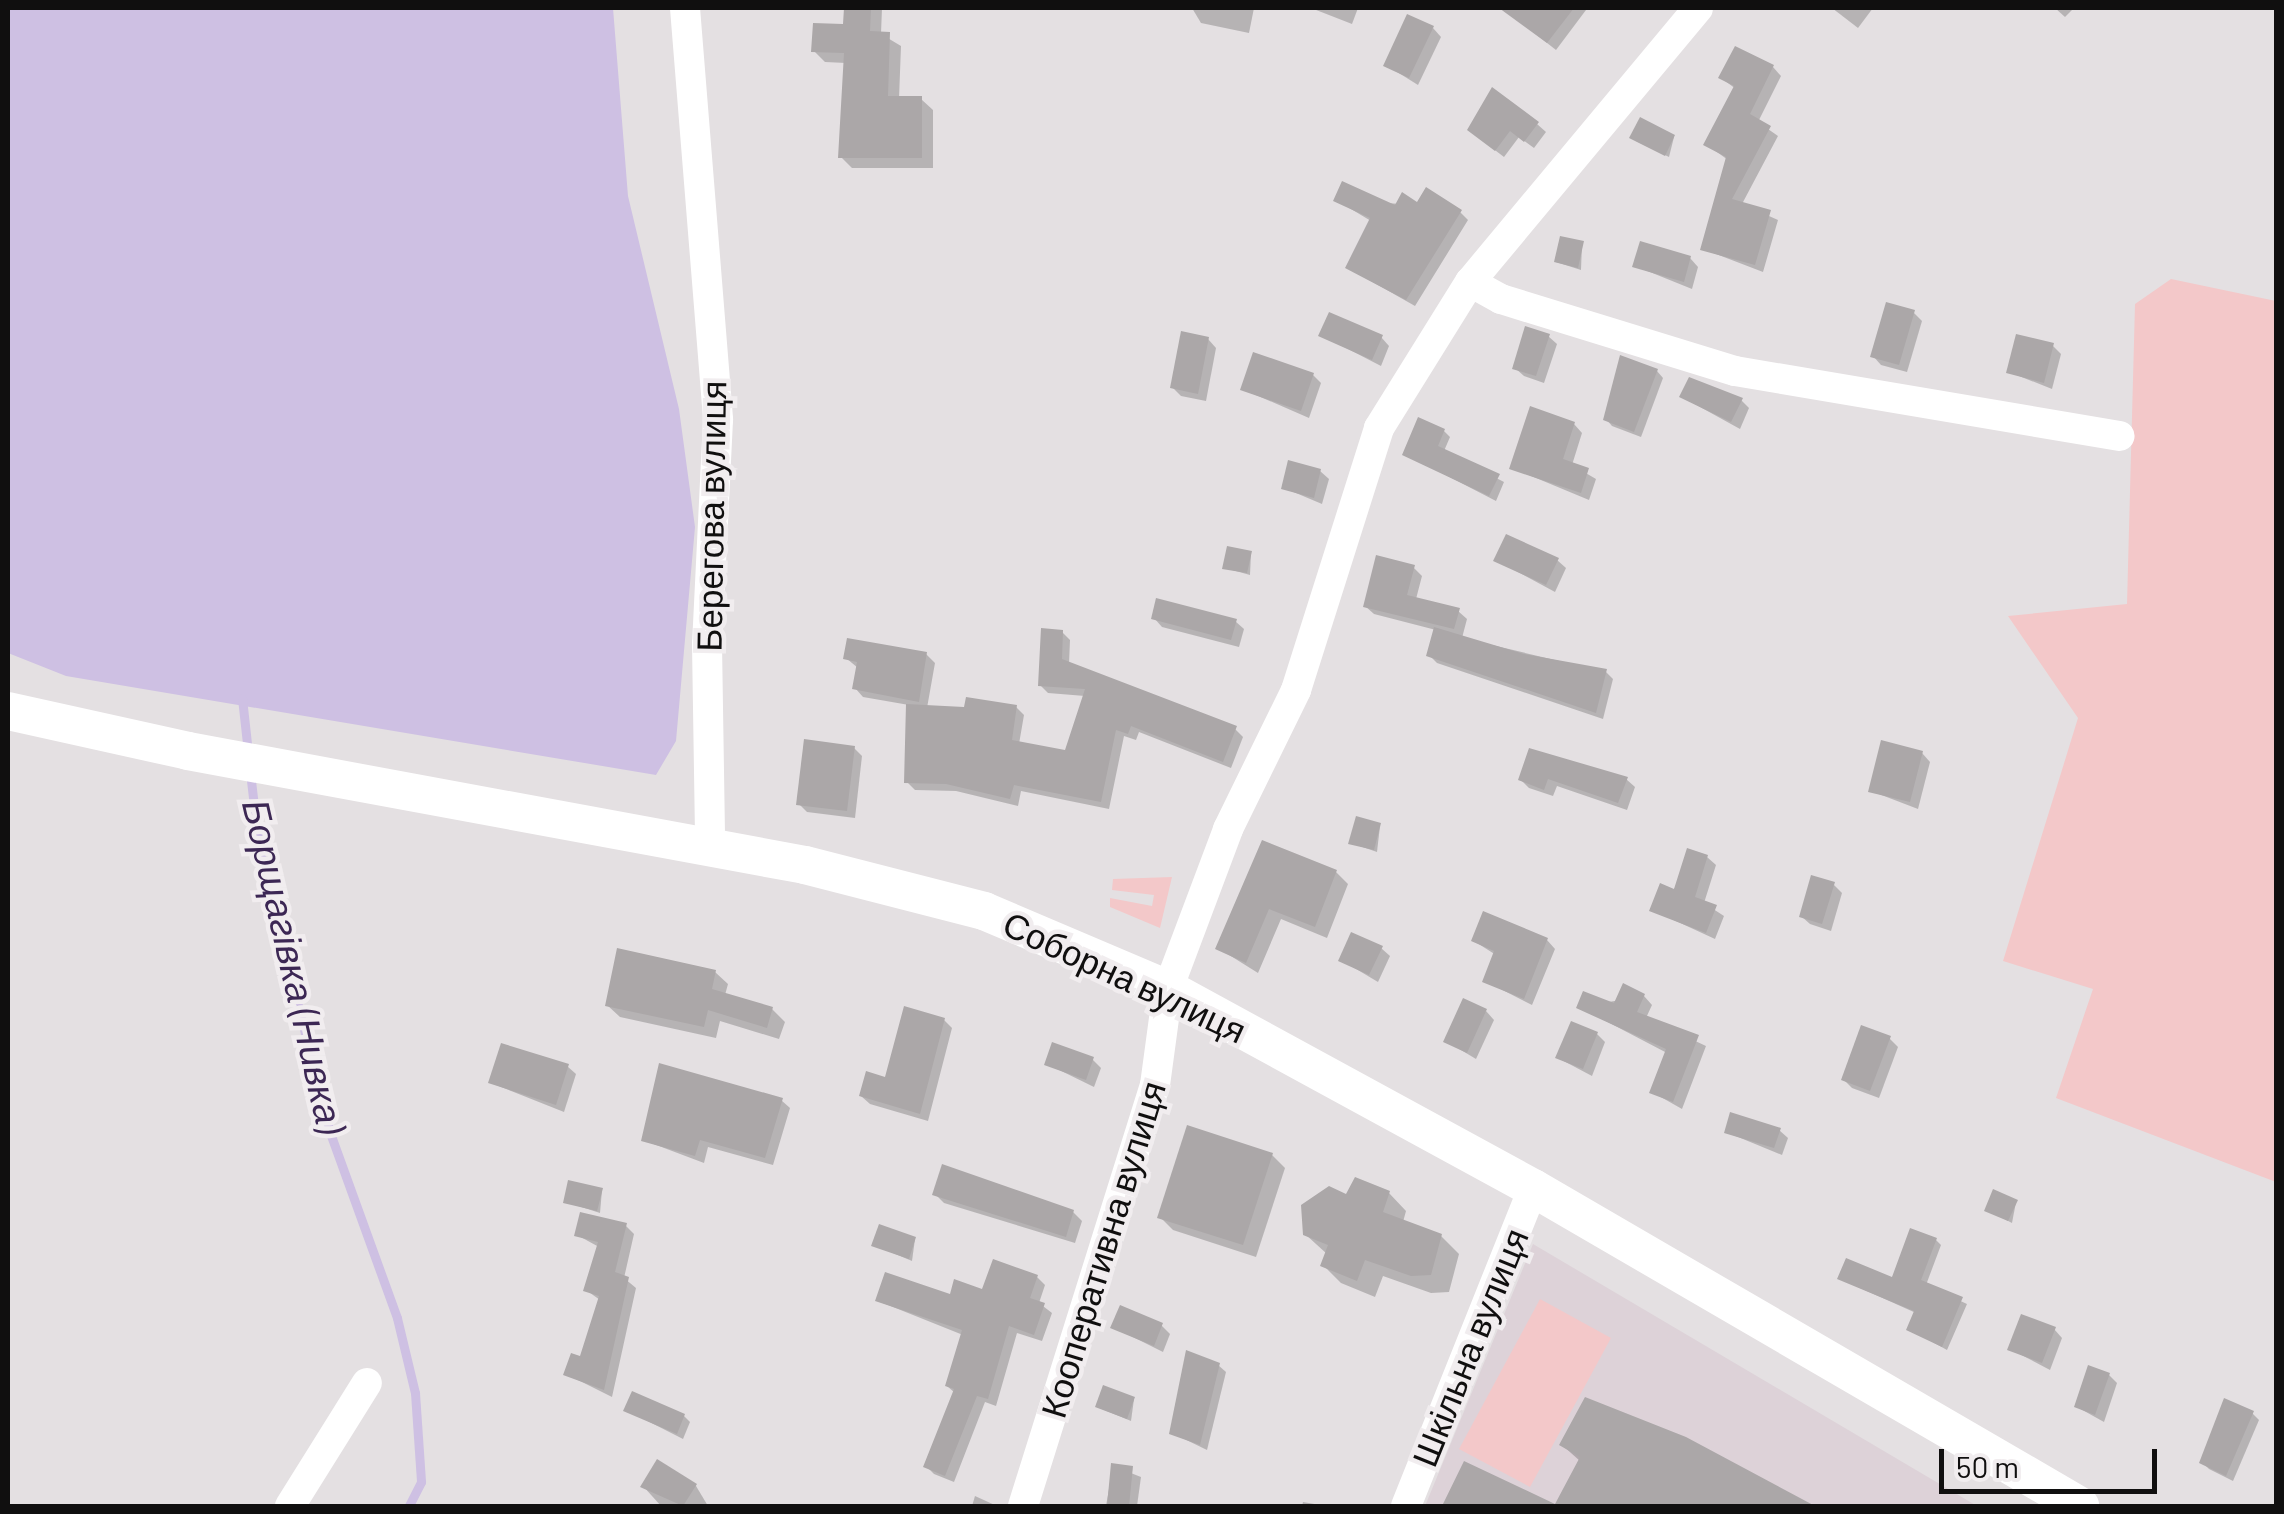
<!DOCTYPE html>
<html>
<head>
<meta charset="utf-8">
<style>
  body { margin:0 }
  #map { position:relative; width:2284px; height:1514px; overflow:hidden; background:#e4e0e2; font-family:Barlow,sans-serif }
  div>[style] { position:absolute }
  .built>* { inset:0; background:#ddd2d8 }
  .green>* { inset:0; background:#f3c8c9 }
  .water>* { inset:0; background:#cec0e3 }
  .shadow>* { inset:0; background:#0003 }
  .stream>* { height:9px; margin:-4.5px; padding:0 4.5px; transform-origin:4.5px; border-radius:4.5px; background:#cec0e3 }
  .building>* { inset:0; background:#aba7a8 }
  .minor>* { height:30px; margin:-15px; padding:0 15px; transform-origin:15px; border-radius:15px; background:#fff }
  .major>* { height:38px; margin:-19px; padding:0 19px; transform-origin:19px; border-radius:19px; background:#fff }
  span { translate:-50% -50%; white-space:nowrap; text-align:center; line-height:1.15; -webkit-text-stroke:9px #f1edef; paint-order:stroke }
  .street-label { font-size:35px; color:#100f0f }
  .water-label { font-size:38px; color:#3c2754; font-style:italic }
  .frame { position:absolute; inset:0; border:10px solid #100f0f; pointer-events:none }
  .scale { position:absolute; left:1939px; top:1449px; width:218px; height:45px; box-sizing:border-box; border:5px solid #100f0f; border-top:0; padding-left:12px; font-size:30px; line-height:35px; white-space:nowrap; color:#100f0f; -webkit-text-stroke:8px #f1edef; paint-order:stroke }
</style>
</head>
<body>
<div id="map">
  <div class="built">
    <i style="clip-path:polygon(1533px 1244px,1977px 1506px,1425px 1506px)"></i>
  </div>
  <div class="green">
    <i style="clip-path:polygon(2171px 279px,2276px 301px,2276px 1182px,2056px 1098px,2093px 989px,2003px 961px,2078px 718px,2008px 616px,2127px 604px,2135px 304px)"></i>
    <i style="clip-path:polygon(1172px 877px,1160px 928px,1110px 907px,1110px 898px,1152px 906px,1154px 895px,1112px 890px,1113px 879px)"></i>
    <i style="clip-path:polygon(1540px 1299px,1611px 1338px,1530px 1487px,1459px 1449px)"></i>
  </div>
  <div class="water">
    <i style="clip-path:polygon(8px 8px,613px 8px,628px 196px,679px 409px,695px 527px,676px 741px,656px 775px,66px 676px,8px 653px)"></i>
  </div>
  <div class="shadow">
    <i style="clip-path:polygon(846px 8px,882px 8px,881px 34px,901px 46px,899px 99px,921px 99px,933px 110px,933px 168px,852px 168px,841px 157px,846px 63px,825px 62px,814px 51px,845px 27px)"></i>
    <i style="clip-path:polygon(1192px 8px,1254px 8px,1249px 33px,1201px 23px)"></i>
    <i style="clip-path:polygon(1311px 8px,1358px 8px,1352px 24px)"></i>
    <i style="clip-path:polygon(1502px 8px,1583px 8px,1586px 10px,1556px 50px)"></i>
    <i style="clip-path:polygon(1832px 8px,1873px 8px,1858px 28px)"></i>
    <i style="clip-path:polygon(2055px 8px,2074px 8px,2065px 17px)"></i>
    <i style="clip-path:polygon(1433px 28px,1441px 37px,1418px 85px,1386px 65px)"></i>
    <i style="clip-path:polygon(1773px 67px,1781px 76px,1758px 122px,1778px 136px,1742px 204px,1778px 220px,1763px 272px,1703px 249px,1728px 160px,1706px 144px,1736px 89px,1721px 78px)"></i>
    <i style="clip-path:polygon(1537px 124px,1546px 132px,1534px 148px,1519px 137px,1504px 157px,1479px 138px)"></i>
    <i style="clip-path:polygon(1674px 137px,1669px 157px,1636px 141px)"></i>
    <i style="clip-path:polygon(1336px 200px,1418px 205px,1460px 212px,1468px 220px,1415px 306px,1348px 268px,1371px 221px)"></i>
    <i style="clip-path:polygon(1582px 244px,1581px 270px,1556px 262px)"></i>
    <i style="clip-path:polygon(1690px 258px,1698px 267px,1692px 289px,1635px 266px)"></i>
    <i style="clip-path:polygon(1914px 313px,1922px 321px,1907px 372px,1881px 365px,1873px 356px)"></i>
    <i style="clip-path:polygon(1321px 335px,1381px 337px,1389px 346px,1381px 366px)"></i>
    <i style="clip-path:polygon(1548px 336px,1557px 344px,1544px 383px,1524px 376px,1515px 368px)"></i>
    <i style="clip-path:polygon(1208px 339px,1216px 348px,1206px 401px,1181px 396px,1172px 387px)"></i>
    <i style="clip-path:polygon(2052px 345px,2061px 354px,2052px 389px,2009px 372px)"></i>
    <i style="clip-path:polygon(1657px 371px,1663px 378px,1641px 437px,1612px 426px,1606px 419px)"></i>
    <i style="clip-path:polygon(1313px 375px,1321px 383px,1309px 418px,1242px 389px)"></i>
    <i style="clip-path:polygon(1682px 397px,1741px 400px,1749px 408px,1740px 429px)"></i>
    <i style="clip-path:polygon(1574px 424px,1582px 433px,1572px 465px,1596px 479px,1589px 500px,1512px 468px)"></i>
    <i style="clip-path:polygon(1444px 431px,1450px 437px,1444px 451px,1504px 482px,1496px 501px,1405px 454px)"></i>
    <i style="clip-path:polygon(1320px 471px,1329px 479px,1322px 504px,1284px 488px)"></i>
    <i style="clip-path:polygon(1251px 553px,1250px 575px,1225px 568px)"></i>
    <i style="clip-path:polygon(1496px 560px,1557px 560px,1566px 568px,1555px 592px)"></i>
    <i style="clip-path:polygon(1413px 567px,1422px 576px,1416px 599px,1458px 611px,1467px 619px,1462px 638px,1606px 672px,1613px 679px,1603px 719px,1437px 663px,1429px 655px,1436px 630px,1374px 614px,1365px 606px)"></i>
    <i style="clip-path:polygon(1154px 618px,1235px 621px,1244px 629px,1239px 647px,1162px 627px)"></i>
    <i style="clip-path:polygon(1062px 632px,1070px 640px,1069px 664px,1235px 729px,1243px 737px,1231px 768px,1139px 732px,1136px 740px,1124px 736px,1109px 809px,1021px 791px,1018px 806px,956px 791px,915px 790px,907px 782px,909px 705px,863px 697px,855px 688px,858px 668px,846px 658px,926px 654px,935px 663px,927px 708px,1016px 707px,1024px 715px,1019px 744px,1066px 753px,1085px 696px,1048px 693px,1040px 685px)"></i>
    <i style="clip-path:polygon(854px 748px,862px 756px,855px 818px,807px 812px,799px 804px)"></i>
    <i style="clip-path:polygon(1531px 751px,1626px 779px,1635px 787px,1627px 810px,1557px 786px,1553px 796px,1529px 788px,1521px 780px)"></i>
    <i style="clip-path:polygon(1922px 753px,1930px 762px,1918px 809px,1871px 791px)"></i>
    <i style="clip-path:polygon(1380px 826px,1377px 852px,1351px 843px)"></i>
    <i style="clip-path:polygon(1264px 843px,1336px 872px,1348px 884px,1327px 938px,1281px 919px,1258px 973px,1218px 948px)"></i>
    <i style="clip-path:polygon(1707px 857px,1716px 865px,1704px 903px,1724px 916px,1715px 939px,1652px 910px)"></i>
    <i style="clip-path:polygon(1834px 885px,1842px 893px,1831px 931px,1810px 924px,1801px 916px)"></i>
    <i style="clip-path:polygon(1547px 940px,1555px 949px,1532px 1005px,1485px 981px,1496px 955px,1474px 941px)"></i>
    <i style="clip-path:polygon(1381px 948px,1390px 956px,1378px 982px,1341px 960px)"></i>
    <i style="clip-path:polygon(715px 972px,728px 984px,725px 995px,772px 1009px,785px 1022px,779px 1039px,720px 1021px,716px 1038px,620px 1017px,607px 1005px)"></i>
    <i style="clip-path:polygon(1644px 996px,1652px 1005px,1646px 1018px,1706px 1046px,1682px 1109px,1652px 1092px,1667px 1053px,1579px 1007px)"></i>
    <i style="clip-path:polygon(1486px 1011px,1494px 1020px,1476px 1059px,1446px 1041px)"></i>
    <i style="clip-path:polygon(944px 1020px,952px 1028px,928px 1121px,870px 1104px,861px 1096px,886px 1080px)"></i>
    <i style="clip-path:polygon(1597px 1034px,1605px 1042px,1592px 1076px,1558px 1058px)"></i>
    <i style="clip-path:polygon(1889px 1038px,1898px 1047px,1879px 1098px,1852px 1088px,1844px 1080px)"></i>
    <i style="clip-path:polygon(1092px 1059px,1101px 1068px,1094px 1087px,1047px 1064px)"></i>
    <i style="clip-path:polygon(567px 1066px,576px 1074px,564px 1112px,491px 1083px)"></i>
    <i style="clip-path:polygon(781px 1100px,790px 1108px,773px 1165px,708px 1147px,704px 1163px,643px 1140px)"></i>
    <i style="clip-path:polygon(1779px 1130px,1788px 1138px,1782px 1155px,1726px 1132px)"></i>
    <i style="clip-path:polygon(1272px 1155px,1285px 1168px,1256px 1257px,1173px 1230px,1160px 1217px)"></i>
    <i style="clip-path:polygon(602px 1190px,600px 1213px,566px 1202px)"></i>
    <i style="clip-path:polygon(1389px 1193px,1406px 1211px,1403px 1222px,1441px 1236px,1459px 1254px,1449px 1292px,1431px 1293px,1383px 1276px,1375px 1297px,1341px 1283px,1323px 1265px,1327px 1254px,1305px 1234px)"></i>
    <i style="clip-path:polygon(935px 1194px,1073px 1212px,1082px 1221px,1075px 1243px,944px 1203px)"></i>
    <i style="clip-path:polygon(2016px 1202px,2012px 1223px,1987px 1210px)"></i>
    <i style="clip-path:polygon(626px 1226px,634px 1234px,624px 1278px,636px 1288px,612px 1397px,566px 1374px,581px 1359px,600px 1300px,586px 1290px,599px 1247px,577px 1235px)"></i>
    <i style="clip-path:polygon(915px 1239px,912px 1261px,874px 1245px)"></i>
    <i style="clip-path:polygon(1936px 1240px,1941px 1245px,1926px 1285px,1967px 1304px,1947px 1350px,1909px 1329px,1916px 1313px,1840px 1279px,1893px 1280px)"></i>
    <i style="clip-path:polygon(1037px 1277px,1045px 1285px,1039px 1303px,1052px 1313px,1042px 1341px,1017px 1333px,996px 1406px,985px 1402px,954px 1482px,934px 1474px,926px 1466px,955px 1393px,947px 1386px,963px 1335px,878px 1301px,951px 1297px)"></i>
    <i style="clip-path:polygon(1161px 1325px,1170px 1334px,1163px 1352px,1113px 1327px)"></i>
    <i style="clip-path:polygon(2054px 1329px,2062px 1338px,2050px 1370px,2010px 1349px)"></i>
    <i style="clip-path:polygon(1218px 1365px,1226px 1372px,1207px 1450px,1172px 1433px)"></i>
    <i style="clip-path:polygon(2109px 1375px,2117px 1383px,2104px 1422px,2077px 1407px)"></i>
    <i style="clip-path:polygon(1134px 1399px,1131px 1421px,1097px 1407px)"></i>
    <i style="clip-path:polygon(626px 1410px,684px 1416px,690px 1422px,683px 1439px)"></i>
    <i style="clip-path:polygon(2252px 1413px,2259px 1420px,2233px 1481px,2209px 1469px,2202px 1462px)"></i>
    <i style="clip-path:polygon(1684px 1439px,1809px 1506px,1556px 1506px,1580px 1461px,1562px 1445px)"></i>
    <i style="clip-path:polygon(658px 1462px,696px 1486px,708px 1506px,661px 1506px,643px 1486px)"></i>
    <i style="clip-path:polygon(1465px 1464px,1554px 1506px,1445px 1506px)"></i>
    <i style="clip-path:polygon(1113px 1466px,1141px 1477px,1137px 1506px,1106px 1506px)"></i>
    <i style="clip-path:polygon(975px 1496px,997px 1506px,972px 1506px)"></i>
    <i style="clip-path:polygon(1303px 1502px,1326px 1506px,1302px 1506px)"></i>
  </div>
  <div class="stream">
    <i style="left:242px;top:698px;width:54px;rotate:83.7deg"></i>
    <i style="left:250px;top:772px;width:78px;rotate:83.3deg"></i>
    <i style="left:259px;top:849px;width:290px;rotate:76deg"></i>
    <i style="left:329px;top:1130px;width:200px;rotate:70.1deg"></i>
    <i style="left:397px;top:1318px;width:77px;rotate:76.5deg"></i>
    <i style="left:415px;top:1393px;width:89px;rotate:86.1deg"></i>
    <i style="left:421px;top:1482px;width:27px;rotate:117deg"></i>
  </div>
  <div class="building">
    <i style="clip-path:polygon(844px 8px,871px 8px,870px 31px,890px 32px,888px 96px,922px 96px,922px 158px,838px 158px,844px 53px,811px 52px,813px 23px,843px 24px)"></i>
    <i style="clip-path:polygon(1499px 8px,1574px 8px,1547px 43px)"></i>
    <i style="clip-path:polygon(1407px 14px,1434px 26px,1409px 78px,1383px 66px)"></i>
    <i style="clip-path:polygon(1735px 46px,1774px 65px,1750px 114px,1771px 126px,1732px 199px,1771px 210px,1755px 265px,1700px 250px,1726px 157px,1703px 145px,1734px 86px,1718px 78px)"></i>
    <i style="clip-path:polygon(1492px 87px,1539px 122px,1524px 142px,1510px 131px,1495px 151px,1467px 130px)"></i>
    <i style="clip-path:polygon(1640px 117px,1675px 135px,1665px 156px,1629px 138px)"></i>
    <i style="clip-path:polygon(1342px 181px,1395px 205px,1402px 192px,1417px 202px,1426px 187px,1462px 210px,1406px 300px,1345px 268px,1370px 218px,1333px 201px)"></i>
    <i style="clip-path:polygon(1560px 236px,1584px 241px,1578px 268px,1554px 262px)"></i>
    <i style="clip-path:polygon(1640px 241px,1691px 256px,1684px 282px,1632px 267px)"></i>
    <i style="clip-path:polygon(1886px 302px,1915px 310px,1899px 365px,1870px 357px)"></i>
    <i style="clip-path:polygon(1329px 312px,1383px 335px,1372px 360px,1318px 336px)"></i>
    <i style="clip-path:polygon(1525px 326px,1550px 334px,1536px 376px,1512px 369px)"></i>
    <i style="clip-path:polygon(1181px 331px,1209px 337px,1198px 394px,1170px 388px)"></i>
    <i style="clip-path:polygon(2016px 334px,2054px 343px,2044px 383px,2006px 373px)"></i>
    <i style="clip-path:polygon(1253px 352px,1314px 373px,1301px 411px,1240px 390px)"></i>
    <i style="clip-path:polygon(1620px 355px,1658px 369px,1634px 432px,1603px 420px)"></i>
    <i style="clip-path:polygon(1689px 377px,1743px 398px,1731px 422px,1679px 397px)"></i>
    <i style="clip-path:polygon(1530px 406px,1575px 422px,1563px 459px,1589px 468px,1581px 493px,1509px 469px)"></i>
    <i style="clip-path:polygon(1418px 417px,1445px 429px,1438px 446px,1500px 474px,1489px 496px,1402px 455px)"></i>
    <i style="clip-path:polygon(1288px 460px,1321px 469px,1314px 498px,1281px 489px)"></i>
    <i style="clip-path:polygon(1506px 534px,1559px 558px,1546px 585px,1493px 561px)"></i>
    <i style="clip-path:polygon(1227px 546px,1252px 551px,1247px 573px,1222px 569px)"></i>
    <i style="clip-path:polygon(1376px 555px,1415px 565px,1407px 595px,1460px 608px,1454px 629px,1363px 607px)"></i>
    <i style="clip-path:polygon(1156px 598px,1237px 619px,1231px 640px,1151px 619px)"></i>
    <i style="clip-path:polygon(1434px 627px,1524px 654px,1607px 669px,1596px 713px,1426px 656px)"></i>
    <i style="clip-path:polygon(1041px 628px,1063px 630px,1062px 659px,1237px 726px,1223px 762px,1131px 726px,1128px 734px,1116px 730px,1101px 802px,1014px 785px,1010px 799px,946px 784px,904px 783px,906px 704px,964px 707px,966px 697px,1017px 705px,1012px 740px,1065px 750px,1085px 689px,1038px 686px)"></i>
    <i style="clip-path:polygon(847px 638px,927px 652px,919px 702px,852px 689px,857px 662px,843px 659px)"></i>
    <i style="clip-path:polygon(804px 739px,855px 746px,847px 811px,796px 805px)"></i>
    <i style="clip-path:polygon(1881px 740px,1923px 751px,1910px 802px,1868px 792px)"></i>
    <i style="clip-path:polygon(1529px 748px,1628px 777px,1618px 803px,1548px 779px,1544px 790px,1518px 780px)"></i>
    <i style="clip-path:polygon(1356px 816px,1381px 823px,1374px 850px,1348px 844px)"></i>
    <i style="clip-path:polygon(1262px 840px,1337px 870px,1315px 927px,1269px 909px,1246px 963px,1215px 949px)"></i>
    <i style="clip-path:polygon(1687px 848px,1708px 855px,1695px 897px,1717px 905px,1706px 933px,1649px 911px,1660px 883px,1674px 889px)"></i>
    <i style="clip-path:polygon(1811px 875px,1835px 882px,1822px 924px,1799px 917px)"></i>
    <i style="clip-path:polygon(1483px 911px,1548px 938px,1524px 999px,1482px 982px,1494px 951px,1471px 941px)"></i>
    <i style="clip-path:polygon(1351px 932px,1383px 946px,1369px 975px,1338px 961px)"></i>
    <i style="clip-path:polygon(617px 948px,716px 970px,712px 989px,773px 1007px,767px 1028px,708px 1010px,704px 1027px,605px 1006px)"></i>
    <i style="clip-path:polygon(1623px 983px,1645px 994px,1637px 1012px,1699px 1035px,1673px 1102px,1649px 1093px,1666px 1049px,1576px 1008px,1583px 991px,1614px 1003px)"></i>
    <i style="clip-path:polygon(1463px 998px,1487px 1009px,1467px 1053px,1443px 1042px)"></i>
    <i style="clip-path:polygon(904px 1006px,945px 1018px,920px 1114px,859px 1096px,866px 1071px,885px 1077px)"></i>
    <i style="clip-path:polygon(1571px 1021px,1598px 1032px,1583px 1069px,1555px 1058px)"></i>
    <i style="clip-path:polygon(1861px 1025px,1891px 1036px,1870px 1091px,1841px 1080px)"></i>
    <i style="clip-path:polygon(1052px 1042px,1094px 1057px,1086px 1080px,1044px 1065px)"></i>
    <i style="clip-path:polygon(501px 1043px,569px 1064px,556px 1105px,488px 1083px)"></i>
    <i style="clip-path:polygon(659px 1063px,783px 1098px,765px 1158px,700px 1140px,695px 1156px,641px 1141px)"></i>
    <i style="clip-path:polygon(1730px 1112px,1781px 1128px,1774px 1148px,1724px 1133px)"></i>
    <i style="clip-path:polygon(1187px 1125px,1273px 1153px,1243px 1245px,1157px 1218px)"></i>
    <i style="clip-path:polygon(942px 1164px,1074px 1210px,1066px 1237px,932px 1195px)"></i>
    <i style="clip-path:polygon(1355px 1177px,1390px 1191px,1383px 1212px,1442px 1234px,1431px 1275px,1411px 1276px,1365px 1260px,1357px 1281px,1320px 1266px,1328px 1245px,1303px 1235px,1301px 1205px,1329px 1186px,1346px 1194px)"></i>
    <i style="clip-path:polygon(568px 1180px,603px 1188px,597px 1211px,563px 1203px)"></i>
    <i style="clip-path:polygon(1993px 1189px,2018px 1200px,2008px 1221px,1984px 1211px)"></i>
    <i style="clip-path:polygon(580px 1212px,627px 1223px,615px 1272px,629px 1277px,604px 1390px,563px 1375px,571px 1353px,580px 1356px,599px 1296px,583px 1291px,598px 1242px,574px 1236px)"></i>
    <i style="clip-path:polygon(879px 1224px,916px 1237px,909px 1259px,871px 1246px)"></i>
    <i style="clip-path:polygon(1910px 1228px,1937px 1238px,1921px 1280px,1963px 1297px,1942px 1347px,1906px 1330px,1914px 1311px,1837px 1279px,1846px 1258px,1892px 1277px)"></i>
    <i style="clip-path:polygon(993px 1259px,1038px 1275px,1030px 1298px,1045px 1303px,1034px 1335px,1009px 1326px,988px 1399px,977px 1396px,945px 1476px,923px 1467px,954px 1389px,945px 1386px,962px 1330px,875px 1301px,885px 1272px,950px 1294px,954px 1279px,982px 1289px)"></i>
    <i style="clip-path:polygon(1120px 1305px,1163px 1323px,1154px 1346px,1110px 1328px)"></i>
    <i style="clip-path:polygon(2021px 1314px,2056px 1327px,2042px 1363px,2007px 1350px)"></i>
    <i style="clip-path:polygon(1186px 1350px,1220px 1363px,1200px 1445px,1169px 1434px)"></i>
    <i style="clip-path:polygon(2088px 1365px,2110px 1373px,2095px 1415px,2074px 1407px)"></i>
    <i style="clip-path:polygon(1103px 1385px,1135px 1397px,1127px 1419px,1095px 1407px)"></i>
    <i style="clip-path:polygon(632px 1391px,685px 1414px,677px 1434px,623px 1411px)"></i>
    <i style="clip-path:polygon(1585px 1397px,1686px 1437px,1815px 1506px,1442px 1506px,1464px 1461px,1555px 1504px,1580px 1457px,1559px 1445px)"></i>
    <i style="clip-path:polygon(2224px 1398px,2254px 1411px,2226px 1476px,2199px 1463px)"></i>
    <i style="clip-path:polygon(657px 1459px,697px 1484px,683px 1506px,640px 1487px)"></i>
    <i style="clip-path:polygon(1111px 1463px,1133px 1466px,1129px 1506px,1107px 1506px)"></i>
  </div>
  <div class="minor">
    <i style="left:685px;top:8px;width:413px;rotate:85.4deg"></i>
    <i style="left:718px;top:420px;width:224px;rotate:92.8deg"></i>
    <i style="left:707px;top:644px;width:202px;rotate:89.1deg"></i>
    <i style="left:1470px;top:282px;width:35px;rotate:29deg"></i>
    <i style="left:1501px;top:299px;width:245px;rotate:17.1deg"></i>
    <i style="left:1735px;top:371px;width:390px;rotate:9.6deg"></i>
    <i style="left:290px;top:1506px;width:145px;rotate:-58deg"></i>
    <i style="left:1023px;top:1506px;width:441px;rotate:-72.6deg"></i>
    <i style="left:1155px;top:1085px;width:97px;rotate:-82.3deg"></i>
    <i style="left:1168px;top:989px;width:171px;rotate:-69.4deg"></i>
    <i style="left:1228px;top:829px;width:155px;rotate:-63.9deg"></i>
    <i style="left:1296px;top:690px;width:275px;rotate:-72.4deg"></i>
    <i style="left:1379px;top:428px;width:172px;rotate:-58.1deg"></i>
    <i style="left:1470px;top:282px;width:356px;rotate:-50.2deg"></i>
    <i style="left:1406px;top:1506px;width:342px;rotate:-68.2deg"></i>
  </div>
  <div class="major">
    <i style="left:8px;top:711px;width:184px;rotate:12.5deg"></i>
    <i style="left:188px;top:751px;width:627px;rotate:10.47deg"></i>
    <i style="left:805px;top:865px;width:185px;rotate:14.4deg"></i>
    <i style="left:984px;top:911px;width:200px;rotate:23deg"></i>
    <i style="left:1168px;top:989px;width:416px;rotate:28.6deg"></i>
    <i style="left:1533px;top:1188px;width:633px;rotate:30.17deg"></i>
  </div>
  <div class="street-label">
    <span style="left:710px;top:516px;rotate:-89deg">Берегова вулиця</span>
    <span style="left:1125px;top:976px;rotate:25deg">Соборна вулиця</span>
    <span style="left:1102px;top:1249px;rotate:-73deg">Кооперативна вулиця</span>
    <span style="left:1469px;top:1347px;rotate:-68deg">Шкільна вулиця</span>
  </div>
  <div class="water-label">
    <span style="left:294px;top:966px;rotate:77deg">Борщагівка (Нивка)</span>
  </div>
  <div class="frame"></div>
  <div class="scale">50 m</div>
</div>
</body>
</html>
